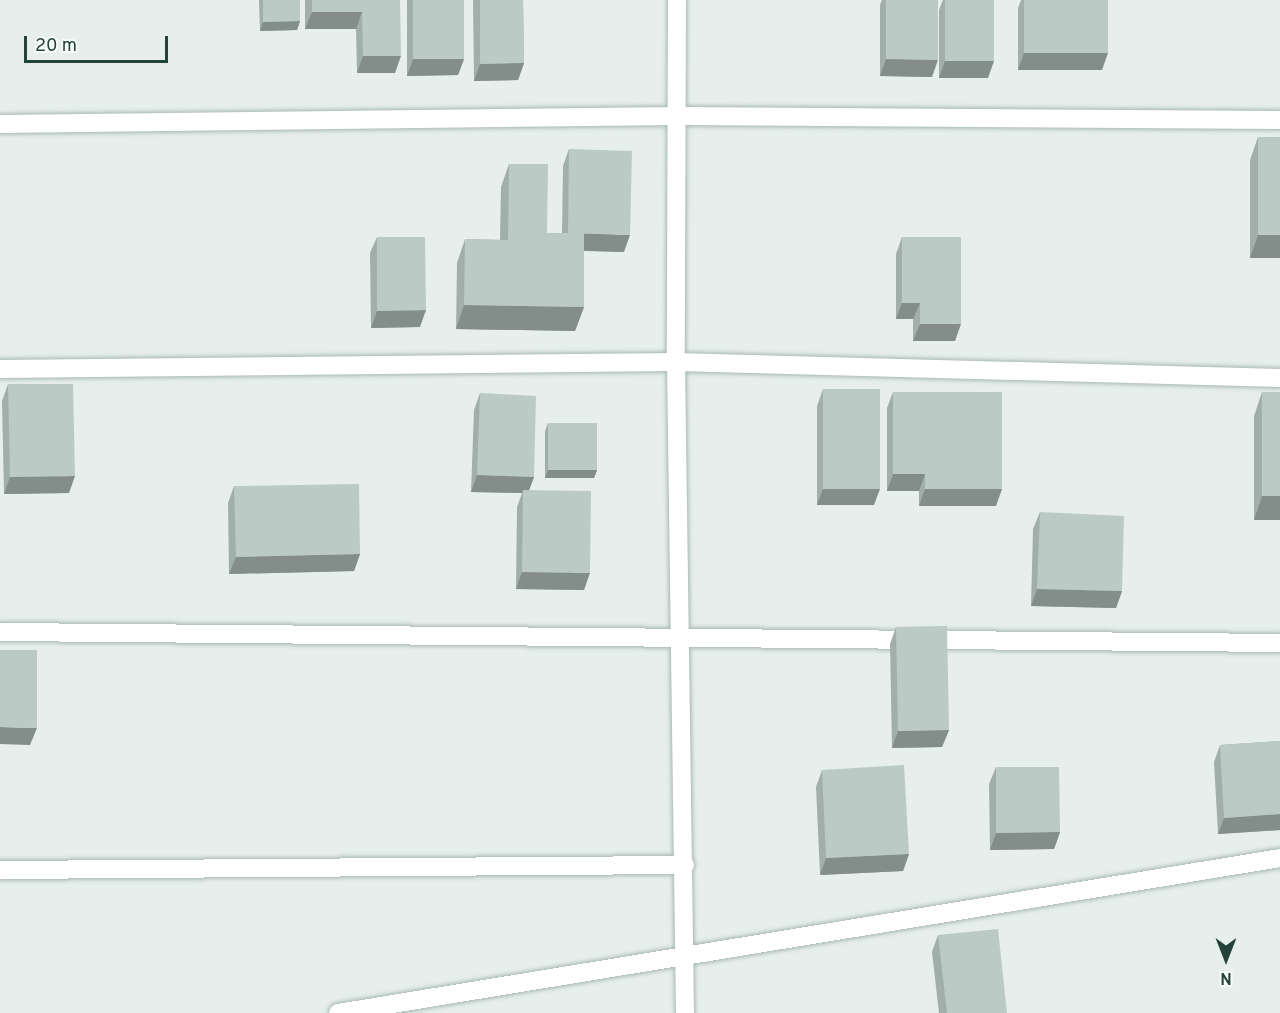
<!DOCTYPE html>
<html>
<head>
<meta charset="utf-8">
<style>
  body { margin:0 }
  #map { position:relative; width:1280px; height:1013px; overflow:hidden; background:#e6efeb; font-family:Overpass,sans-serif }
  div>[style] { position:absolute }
  .roads { filter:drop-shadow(0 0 2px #a8b8b2) drop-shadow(0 0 2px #a8b8b2) }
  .minor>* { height:18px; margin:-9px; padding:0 9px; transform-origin:9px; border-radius:9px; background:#fff }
  .wall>* { inset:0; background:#a1aea9 }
  .shaded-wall>* { inset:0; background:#838d89 }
  .building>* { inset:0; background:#bbcac4 }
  span { translate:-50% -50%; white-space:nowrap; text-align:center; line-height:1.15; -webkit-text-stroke:5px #f7fbf9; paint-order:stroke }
  .north { position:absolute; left:1196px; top:929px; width:60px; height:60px; -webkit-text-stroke:4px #f7fbf9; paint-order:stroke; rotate:180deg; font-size:16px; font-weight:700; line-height:24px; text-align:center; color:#24423a }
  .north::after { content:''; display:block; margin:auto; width:21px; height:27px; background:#24423a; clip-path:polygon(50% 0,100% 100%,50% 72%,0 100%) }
  .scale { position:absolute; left:24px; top:36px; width:144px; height:27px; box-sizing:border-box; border:3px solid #24423a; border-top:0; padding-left:8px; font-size:18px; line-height:21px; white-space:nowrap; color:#24423a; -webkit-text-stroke:4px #f7fbf9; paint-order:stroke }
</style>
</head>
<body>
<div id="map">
  <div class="roads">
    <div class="minor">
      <i style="left:677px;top:0;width:362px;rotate:90.2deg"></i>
      <i style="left:676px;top:362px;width:651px;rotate:89.21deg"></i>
      <i style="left:0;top:124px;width:678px;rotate:-0.68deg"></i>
      <i style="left:678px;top:116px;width:602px;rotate:0.38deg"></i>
      <i style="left:0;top:369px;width:676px;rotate:-0.59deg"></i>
      <i style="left:676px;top:362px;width:604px;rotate:1.52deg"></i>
      <i style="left:0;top:632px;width:1280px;rotate:0.49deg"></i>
      <i style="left:0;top:870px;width:685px;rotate:-0.42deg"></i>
      <i style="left:338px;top:1013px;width:955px;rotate:-9.34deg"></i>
    </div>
  </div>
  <div class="wall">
    <i style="clip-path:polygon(259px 0,300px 0,300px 21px,297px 30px,260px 31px)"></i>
    <i style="clip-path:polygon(305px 0,400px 0,395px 73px,357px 73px,356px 29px,305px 29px)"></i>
    <i style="clip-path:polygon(407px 0,464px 0,464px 59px,458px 75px,407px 76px)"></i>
    <i style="clip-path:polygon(473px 0,523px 0,524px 63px,518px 80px,474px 81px)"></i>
    <i style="clip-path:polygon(882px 0,938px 0,932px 77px,880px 76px,880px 5px)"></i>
    <i style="clip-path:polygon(943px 0,994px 0,988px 78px,939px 78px,939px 10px)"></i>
    <i style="clip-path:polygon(1021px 0,1108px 0,1102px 70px,1018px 70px,1018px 8px)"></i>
    <i style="clip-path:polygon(1258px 137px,1280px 258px,1250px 258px,1250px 160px)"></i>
    <i style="clip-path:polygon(569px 149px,624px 252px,584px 251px,584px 307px,575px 331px,456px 329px,457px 263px,465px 239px,500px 240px,501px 187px,509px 164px,547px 233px,562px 233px,563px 166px)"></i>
    <i style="clip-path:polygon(377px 237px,420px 327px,371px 328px,370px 253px)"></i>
    <i style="clip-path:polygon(902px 237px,955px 341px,913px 341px,913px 319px,896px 319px,896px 254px)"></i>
    <i style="clip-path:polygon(8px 384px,69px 493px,4px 494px,2px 401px)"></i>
    <i style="clip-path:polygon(823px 389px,874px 505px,817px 505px,817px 406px)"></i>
    <i style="clip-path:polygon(893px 392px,996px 506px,919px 506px,919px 491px,887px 491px,887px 408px)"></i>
    <i style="clip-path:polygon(1262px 392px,1280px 520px,1254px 520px,1254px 416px)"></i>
    <i style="clip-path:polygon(480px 393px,534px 477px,529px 490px,584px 590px,516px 589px,517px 507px,522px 493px,471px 492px,474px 410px)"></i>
    <i style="clip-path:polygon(548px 423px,597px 470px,594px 478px,545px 478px,545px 431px)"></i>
    <i style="clip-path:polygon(234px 486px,360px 554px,354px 571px,229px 574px,228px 503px)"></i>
    <i style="clip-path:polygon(1040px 512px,1122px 591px,1116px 608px,1031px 606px,1033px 529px)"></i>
    <i style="clip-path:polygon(896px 627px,949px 730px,942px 747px,892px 748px,890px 644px)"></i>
    <i style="clip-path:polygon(1280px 741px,1280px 830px,1218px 834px,1214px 762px,1220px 745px)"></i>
    <i style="clip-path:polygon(996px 767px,1060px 832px,1054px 849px,990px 850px,989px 784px)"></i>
    <i style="clip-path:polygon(822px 770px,909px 854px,903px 871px,820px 875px,816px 787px)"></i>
    <i style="clip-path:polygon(938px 935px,1007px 1013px,939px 1013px,932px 952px)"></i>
  </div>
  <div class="shaded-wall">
    <i style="clip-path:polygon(312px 12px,362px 12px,356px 29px,305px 29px)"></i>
    <i style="clip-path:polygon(300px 21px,297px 30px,260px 31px,263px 22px)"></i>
    <i style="clip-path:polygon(1024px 53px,1108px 53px,1102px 70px,1018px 70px)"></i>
    <i style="clip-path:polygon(363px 56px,401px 56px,395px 73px,357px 73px)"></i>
    <i style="clip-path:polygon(413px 59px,464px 59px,458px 75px,407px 76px)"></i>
    <i style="clip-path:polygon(886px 59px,938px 60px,932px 77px,880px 76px)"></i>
    <i style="clip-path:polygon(945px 61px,994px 61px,988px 78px,939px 78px)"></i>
    <i style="clip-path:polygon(524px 63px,518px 80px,474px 81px,480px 64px)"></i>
    <i style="clip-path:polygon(568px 233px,630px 235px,624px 252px,562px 250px)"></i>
    <i style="clip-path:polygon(1258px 235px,1280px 235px,1280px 258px,1250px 258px)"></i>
    <i style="clip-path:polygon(902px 303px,920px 303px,913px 319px,896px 319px)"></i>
    <i style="clip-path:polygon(464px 305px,584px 307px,575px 331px,456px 329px)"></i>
    <i style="clip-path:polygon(426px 310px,420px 327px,371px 328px,377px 311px)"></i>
    <i style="clip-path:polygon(920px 324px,961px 324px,955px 341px,913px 341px)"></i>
    <i style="clip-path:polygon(548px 470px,597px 470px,594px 478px,545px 478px)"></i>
    <i style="clip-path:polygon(893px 474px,925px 474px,919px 491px,887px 491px)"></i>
    <i style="clip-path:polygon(477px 475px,534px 477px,528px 493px,523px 490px,522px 493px,471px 492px)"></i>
    <i style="clip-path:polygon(75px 476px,69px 493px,4px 494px,10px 477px)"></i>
    <i style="clip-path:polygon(823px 489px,880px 489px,874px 505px,817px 505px)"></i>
    <i style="clip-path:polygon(925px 489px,1002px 489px,996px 506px,919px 506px)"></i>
    <i style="clip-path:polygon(1262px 496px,1280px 496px,1280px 520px,1254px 520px)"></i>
    <i style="clip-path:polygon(360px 554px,354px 571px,229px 574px,236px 557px)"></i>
    <i style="clip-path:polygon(522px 572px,590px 573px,584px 590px,516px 589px)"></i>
    <i style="clip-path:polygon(1037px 589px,1122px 591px,1116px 608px,1031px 606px)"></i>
    <i style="clip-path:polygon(0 727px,37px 728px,30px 745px,0 744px)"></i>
    <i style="clip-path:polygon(949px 730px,942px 747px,892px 748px,898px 731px)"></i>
    <i style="clip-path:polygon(1280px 814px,1280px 830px,1218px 834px,1224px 818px)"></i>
    <i style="clip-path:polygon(1060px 832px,1054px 849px,990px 850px,996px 833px)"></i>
    <i style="clip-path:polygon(909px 854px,903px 871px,820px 875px,826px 858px)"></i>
  </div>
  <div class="building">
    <i style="clip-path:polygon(263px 0,300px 0,300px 21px,263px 22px)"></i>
    <i style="clip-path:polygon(312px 0,400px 0,401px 56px,363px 56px,362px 12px,312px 12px)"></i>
    <i style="clip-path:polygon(413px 0,464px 0,464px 59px,413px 59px)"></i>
    <i style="clip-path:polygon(480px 0,523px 0,524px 63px,480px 64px)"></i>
    <i style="clip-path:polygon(886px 0,938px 0,938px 60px,886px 59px)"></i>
    <i style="clip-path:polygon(945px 0,994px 0,994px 61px,945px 61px)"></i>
    <i style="clip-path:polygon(1024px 0,1108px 0,1108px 53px,1024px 53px)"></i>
    <i style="clip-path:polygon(1258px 137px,1280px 137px,1280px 235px,1258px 235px)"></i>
    <i style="clip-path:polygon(569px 149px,632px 151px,630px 235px,568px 233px)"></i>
    <i style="clip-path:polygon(509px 164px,548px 164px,547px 233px,584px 233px,584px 307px,464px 305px,465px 239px,508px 240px)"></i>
    <i style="clip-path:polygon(377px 237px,425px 237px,426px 310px,377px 311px)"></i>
    <i style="clip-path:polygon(902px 237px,961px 237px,961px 324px,920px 324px,920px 303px,902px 303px)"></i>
    <i style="clip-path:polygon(8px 384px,73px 384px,75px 476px,10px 477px)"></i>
    <i style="clip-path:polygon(823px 389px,880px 389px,880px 489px,823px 489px)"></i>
    <i style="clip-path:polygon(893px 392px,1002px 392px,1002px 489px,925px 489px,925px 474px,893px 474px)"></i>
    <i style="clip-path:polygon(1262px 392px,1280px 392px,1280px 496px,1262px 496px)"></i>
    <i style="clip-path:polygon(480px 393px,536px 396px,534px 477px,477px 475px)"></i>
    <i style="clip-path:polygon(548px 423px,597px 423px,597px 470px,548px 470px)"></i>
    <i style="clip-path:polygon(359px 484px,360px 554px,236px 557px,234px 486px)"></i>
    <i style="clip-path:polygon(523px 490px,591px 491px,590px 573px,522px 572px)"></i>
    <i style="clip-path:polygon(1040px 512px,1124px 516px,1122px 591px,1037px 589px)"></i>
    <i style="clip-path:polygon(947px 626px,949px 730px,898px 731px,896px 627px)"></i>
    <i style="clip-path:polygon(0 650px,37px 650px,37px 728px,0 727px)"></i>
    <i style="clip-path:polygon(1280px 741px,1280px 814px,1224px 818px,1220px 745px)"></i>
    <i style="clip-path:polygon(904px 765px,909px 854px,826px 858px,822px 770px)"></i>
    <i style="clip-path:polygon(996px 767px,1059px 767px,1060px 832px,996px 833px)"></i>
    <i style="clip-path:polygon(998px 929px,1007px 1013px,947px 1013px,938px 935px)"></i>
  </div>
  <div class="north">N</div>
  <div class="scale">20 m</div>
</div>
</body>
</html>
